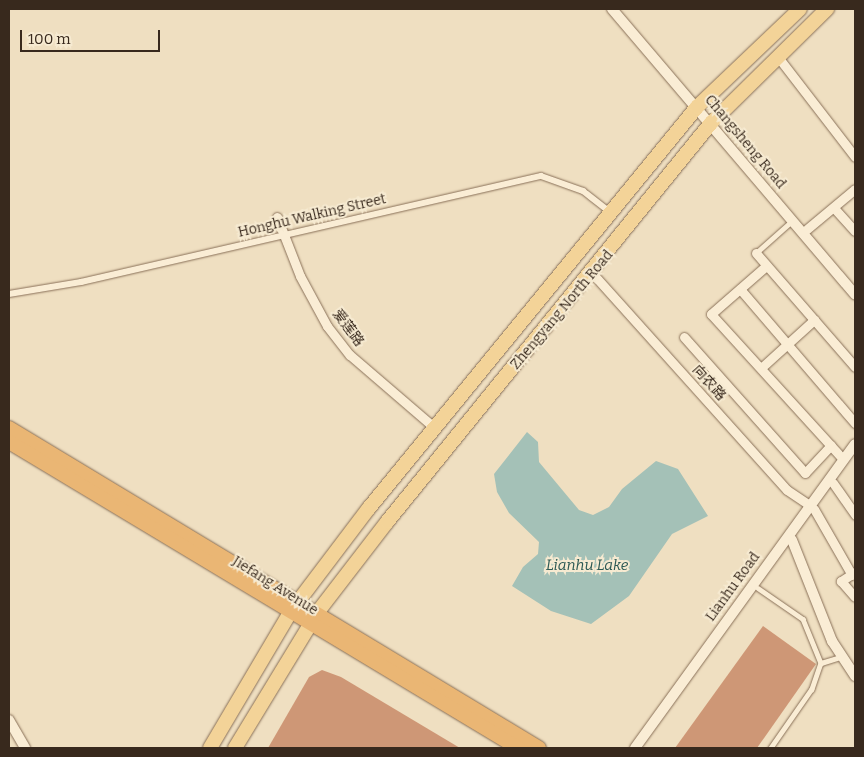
<!DOCTYPE html>
<html>
<head>
<meta charset="utf-8">
<style>
  body { margin:0 }
  #map { position:relative; width:864px; height:757px; overflow:hidden; background:#efdfc1; font-family:Bitter,"Noto Sans SC",serif }
  div>[style] { position:absolute }
  .water>* { inset:0; background:#a4c1b7 }
  .building>* { inset:0; background:#ce9776 }
  .roads { filter:drop-shadow(0 0 1px #897058) drop-shadow(0 0 1px #897058) }
  .service>* { height:4.5px; margin:-2.25px; padding:0 2.25px; transform-origin:2.25px; border-radius:2.25px; background:#faedd5 }
  .pedestrian>* { height:6px; margin:-3px; padding:0 3px; transform-origin:3px; border-radius:3px; background:#faedd5 }
  .minor>* { height:9px; margin:-4.5px; padding:0 4.5px; transform-origin:4.5px; border-radius:4.5px; background:#faedd5 }
  .tertiary>* { height:10px; margin:-5px; padding:0 5px; transform-origin:5px; border-radius:5px; background:#faedd5 }
  .primary>* { height:14px; margin:-7px; padding:0 7px; transform-origin:7px; border-radius:7px; background:#f3d398 }
  .trunk>* { height:14px; margin:-7px; padding:0 7px; transform-origin:7px; border-radius:7px; background:#eab674 }
  span { translate:-50% -50%; white-space:nowrap; text-align:center; line-height:1.15; -webkit-text-stroke:4px #f6ead1; paint-order:stroke }
  .street-label { font-size:14px; color:#38291d }
  .water-label { font-size:15px; color:#2c5954; font-style:italic }
  .frame { position:absolute; inset:0; border:10px solid #38291d; pointer-events:none }
  .scale { position:absolute; left:20px; top:30px; width:140px; height:22px; box-sizing:border-box; border:2px solid #38291d; border-top:0; padding-left:6px; font-size:15px; line-height:18px; white-space:nowrap; color:#38291d; -webkit-text-stroke:4px #f6ead1; paint-order:stroke }
</style>
</head>
<body>
<div id="map">
  <div class="water">
    <i style="clip-path:polygon(527px 432px,538px 442px,539px 462px,579px 510px,593px 515px,609px 507px,622px 489px,656px 461px,678px 469px,708px 516px,672px 534px,629px 596px,591px 624px,551px 611px,512px 586px,523px 567px,538px 554px,539px 542px,509px 513px,497px 492px,494px 474px)"></i>
  </div>
  <div class="building">
    <i style="clip-path:polygon(763px 626px,816px 664px,757px 748px,675px 748px)"></i>
    <i style="clip-path:polygon(322px 670px,341px 677px,460px 748px,268px 748px,309px 677px)"></i>
  </div>
  <div class="roads">
    <div class="service">
      <i style="left:756px;top:253px;width:48px;rotate:-41.6deg"></i>
      <i style="left:758px;top:588px;width:55px;rotate:34.6deg"></i>
      <i style="left:803px;top:619px;width:48px;rotate:67.8deg"></i>
      <i style="left:821px;top:663px;width:28px;rotate:109deg"></i>
      <i style="left:812px;top:689px;width:72px;rotate:124.8deg"></i>
      <i style="left:821px;top:663px;width:21px;rotate:-17deg"></i>
    </div>
    <div class="pedestrian">
      <i style="left:9px;top:294px;width:73px;rotate:-9.5deg"></i>
      <i style="left:81px;top:282px;width:472px;rotate:-13deg"></i>
      <i style="left:541px;top:176px;width:45px;rotate:19.7deg"></i>
      <i style="left:583px;top:191px;width:36px;rotate:38deg"></i>
    </div>
    <div class="minor">
      <i style="left:778px;top:57px;width:126px;rotate:52.4deg"></i>
      <i style="left:834px;top:208px;width:31px;rotate:48deg"></i>
      <i style="left:277px;top:217px;width:63px;rotate:68.7deg"></i>
      <i style="left:300px;top:276px;width:57px;rotate:61.6deg"></i>
      <i style="left:327px;top:326px;width:37px;rotate:52deg"></i>
      <i style="left:350px;top:355px;width:112px;rotate:40.7deg"></i>
      <i style="left:807px;top:229px;width:62px;rotate:-39.8deg"></i>
      <i style="left:756px;top:253px;width:151px;rotate:49deg"></i>
      <i style="left:766px;top:266px;width:73px;rotate:138.9deg"></i>
      <i style="left:711px;top:314px;width:196px;rotate:47.7deg"></i>
      <i style="left:593px;top:274px;width:290px;rotate:48.1deg"></i>
      <i style="left:787px;top:490px;width:27px;rotate:34deg"></i>
      <i style="left:740px;top:289px;width:177px;rotate:49.4deg"></i>
      <i style="left:684px;top:337px;width:182px;rotate:48.3deg"></i>
      <i style="left:805px;top:473px;width:38px;rotate:-47deg"></i>
      <i style="left:761px;top:368px;width:72px;rotate:-42.2deg"></i>
      <i style="left:833px;top:483px;width:39px;rotate:55deg"></i>
      <i style="left:814px;top:509px;width:76px;rotate:60.1deg"></i>
      <i style="left:855px;top:572px;width:17px;rotate:147deg"></i>
      <i style="left:841px;top:581px;width:21px;rotate:49deg"></i>
    </div>
    <div class="tertiary">
      <i style="left:612px;top:9px;width:375px;rotate:49.6deg"></i>
      <i style="left:792px;top:540px;width:109px;rotate:68.4deg"></i>
      <i style="left:832px;top:641px;width:42px;rotate:56.7deg"></i>
      <i style="left:9px;top:720px;width:32px;rotate:60deg"></i>
      <i style="left:635px;top:748px;width:375px;rotate:-54.1deg"></i>
    </div>
    <div class="primary">
      <i style="left:210px;top:748px;width:159px;rotate:-59.4deg"></i>
      <i style="left:291px;top:611px;width:129px;rotate:-52.9deg"></i>
      <i style="left:369px;top:508px;width:518px;rotate:-50.72deg"></i>
      <i style="left:697px;top:107px;width:142px;rotate:-43.6deg"></i>
      <i style="left:235px;top:748px;width:158px;rotate:-58.7deg"></i>
      <i style="left:317px;top:613px;width:115px;rotate:-52.4deg"></i>
      <i style="left:387px;top:522px;width:514px;rotate:-50.92deg"></i>
      <i style="left:711px;top:123px;width:163px;rotate:-44.5deg"></i>
    </div>
    <div class="trunk">
      <i style="left:9px;top:428px;width:619px;rotate:31.12deg"></i>
      <i style="left:9px;top:442px;width:594px;rotate:31.01deg"></i>
    </div>
  </div>
  <div class="street-label">
    <span style="left:745px;top:142px;rotate:50deg">Changsheng Road</span>
    <span style="left:312px;top:216px;rotate:-13deg">Honghu Walking Street</span>
    <span style="left:562px;top:310px;rotate:-50deg">Zhengyang North Road</span>
    <span style="left:348px;top:328px;rotate:53deg">爱莲路</span>
    <span style="left:709px;top:383px;rotate:48deg">向农路</span>
    <span style="left:275px;top:586px;rotate:32deg">Jiefang Avenue</span>
    <span style="left:733px;top:587px;rotate:-54deg">Lianhu Road</span>
  </div>
  <div class="water-label">
    <span style="left:587px;top:566px">Lianhu Lake</span>
  </div>
  <div class="frame"></div>
  <div class="scale">100 m</div>
</div>
</body>
</html>
